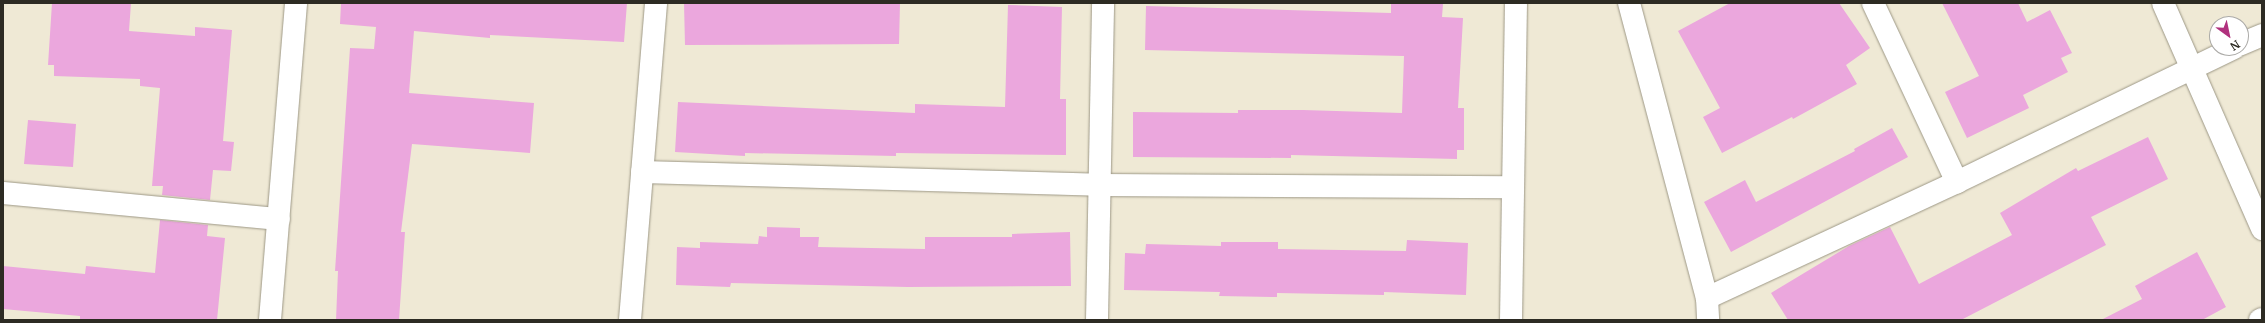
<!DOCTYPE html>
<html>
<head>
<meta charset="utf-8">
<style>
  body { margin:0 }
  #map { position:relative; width:2265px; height:323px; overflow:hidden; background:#efe9d5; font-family:Merriweather,serif }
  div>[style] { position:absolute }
  .building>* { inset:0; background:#eba7dd }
  .roads { filter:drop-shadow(0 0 1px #9d9886) drop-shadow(0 0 1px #9d9886) }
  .minor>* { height:22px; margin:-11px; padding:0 11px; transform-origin:11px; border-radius:11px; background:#fff }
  span { translate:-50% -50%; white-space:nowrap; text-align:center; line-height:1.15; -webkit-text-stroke:3.5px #fff; paint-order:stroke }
  .frame { position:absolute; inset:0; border:4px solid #2d2b23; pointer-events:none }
  .north { position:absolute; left:2209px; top:16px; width:40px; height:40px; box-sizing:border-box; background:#fff; border:1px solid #abaaa7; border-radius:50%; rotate:147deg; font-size:11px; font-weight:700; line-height:16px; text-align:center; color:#2d2b23 }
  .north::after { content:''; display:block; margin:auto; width:14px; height:18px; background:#b1317e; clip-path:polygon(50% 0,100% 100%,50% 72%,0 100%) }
</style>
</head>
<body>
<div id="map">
  <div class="building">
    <i style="clip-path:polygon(52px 3px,131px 3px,129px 31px,195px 36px,195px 27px,232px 30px,223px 141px,234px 142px,231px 171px,213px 170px,210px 200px,162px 195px,163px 186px,152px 186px,160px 88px,140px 86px,140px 79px,54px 76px,54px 65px,48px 65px)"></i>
    <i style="clip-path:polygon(341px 3px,627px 3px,624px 42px,490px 35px,490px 38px,414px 31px,409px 93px,534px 103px,530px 153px,412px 144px,401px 232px,405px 232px,399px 320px,336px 320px,338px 271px,335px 271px,350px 48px,374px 49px,376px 27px,340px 24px)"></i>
    <i style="clip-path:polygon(684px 3px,900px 3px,899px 44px,685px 45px)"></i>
    <i style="clip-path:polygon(1391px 3px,1443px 4px,1442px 17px,1463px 18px,1458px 108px,1464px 108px,1464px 150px,1457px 150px,1457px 159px,1291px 155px,1291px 158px,1133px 157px,1133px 112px,1238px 113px,1238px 110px,1303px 110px,1402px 113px,1404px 56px,1145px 50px,1146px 6px,1391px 13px)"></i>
    <i style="clip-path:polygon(1730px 3px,1839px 3px,1870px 48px,1846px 65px,1857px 84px,1793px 119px,1792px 117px,1722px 153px,1703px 117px,1720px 108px,1678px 31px)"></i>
    <i style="clip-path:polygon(1942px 3px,2018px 3px,2027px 22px,2050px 10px,2072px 53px,2061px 58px,2068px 72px,2023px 95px,2029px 108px,1967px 138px,1945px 92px,1979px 76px)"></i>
    <i style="clip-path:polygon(1008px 5px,1062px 7px,1060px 99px,1066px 99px,1066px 155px,896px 153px,896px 156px,745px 153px,745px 156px,675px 152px,678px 102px,915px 113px,915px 104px,1005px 107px)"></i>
    <i style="clip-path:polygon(28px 120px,76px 124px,73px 167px,24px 164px)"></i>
    <i style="clip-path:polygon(1892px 128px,1908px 157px,1731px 252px,1704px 202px,1745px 180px,1756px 202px,1855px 151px,1854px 149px)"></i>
    <i style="clip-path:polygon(2148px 137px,2168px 179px,2091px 217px,2106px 245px,1961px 320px,1788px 320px,1771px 293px,1849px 246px,1890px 227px,1919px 284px,2012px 235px,2000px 213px,2076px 168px,2078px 171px)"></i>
    <i style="clip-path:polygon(160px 220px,208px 225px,207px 236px,225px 238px,217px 320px,80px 320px,80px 316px,3px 309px,3px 266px,85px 274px,86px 266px,155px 273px)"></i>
    <i style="clip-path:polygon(767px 227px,800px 228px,800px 237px,819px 237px,818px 247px,925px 249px,925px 237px,1012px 237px,1012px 234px,1070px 232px,1071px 286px,908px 287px,731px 283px,730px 287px,676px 285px,677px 247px,700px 248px,700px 242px,758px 244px,759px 236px,767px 237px)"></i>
    <i style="clip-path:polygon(1407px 240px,1468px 243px,1466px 295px,1384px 292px,1384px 295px,1277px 293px,1277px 297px,1219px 296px,1220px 292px,1124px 290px,1125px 253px,1145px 254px,1146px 244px,1221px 246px,1221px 242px,1278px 242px,1278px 249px,1406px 251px)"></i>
    <i style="clip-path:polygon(2197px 252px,2226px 307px,2202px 320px,2101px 320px,2142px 299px,2135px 286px)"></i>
  </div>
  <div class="roads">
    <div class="minor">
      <i style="left:1629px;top:3px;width:305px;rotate:75.2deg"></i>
      <i style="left:1707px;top:298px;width:22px;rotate:87deg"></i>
      <i style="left:1873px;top:3px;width:198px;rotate:64.9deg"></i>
      <i style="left:2163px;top:3px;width:247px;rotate:66.3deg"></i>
      <i style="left:2241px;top:44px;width:23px;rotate:-23deg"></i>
      <i style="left:642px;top:172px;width:457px;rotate:1.6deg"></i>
      <i style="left:1099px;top:185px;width:413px;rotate:0.3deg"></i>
      <i style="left:3px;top:193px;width:277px;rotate:5.4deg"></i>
      <i style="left:1707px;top:298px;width:276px;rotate:-24.9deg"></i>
      <i style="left:1957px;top:182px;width:308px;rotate:-25.8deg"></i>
      <i style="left:270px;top:320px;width:318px;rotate:-85.3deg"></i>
      <i style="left:630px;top:320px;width:318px;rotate:-85.3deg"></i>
      <i style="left:1097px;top:320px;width:317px;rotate:-88.9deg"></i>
      <i style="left:1511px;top:320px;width:317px;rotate:-89.1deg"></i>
      <i style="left:2260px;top:320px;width:2px;rotate:-27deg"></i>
    </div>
  </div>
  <div class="frame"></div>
  <div class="north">N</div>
</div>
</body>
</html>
